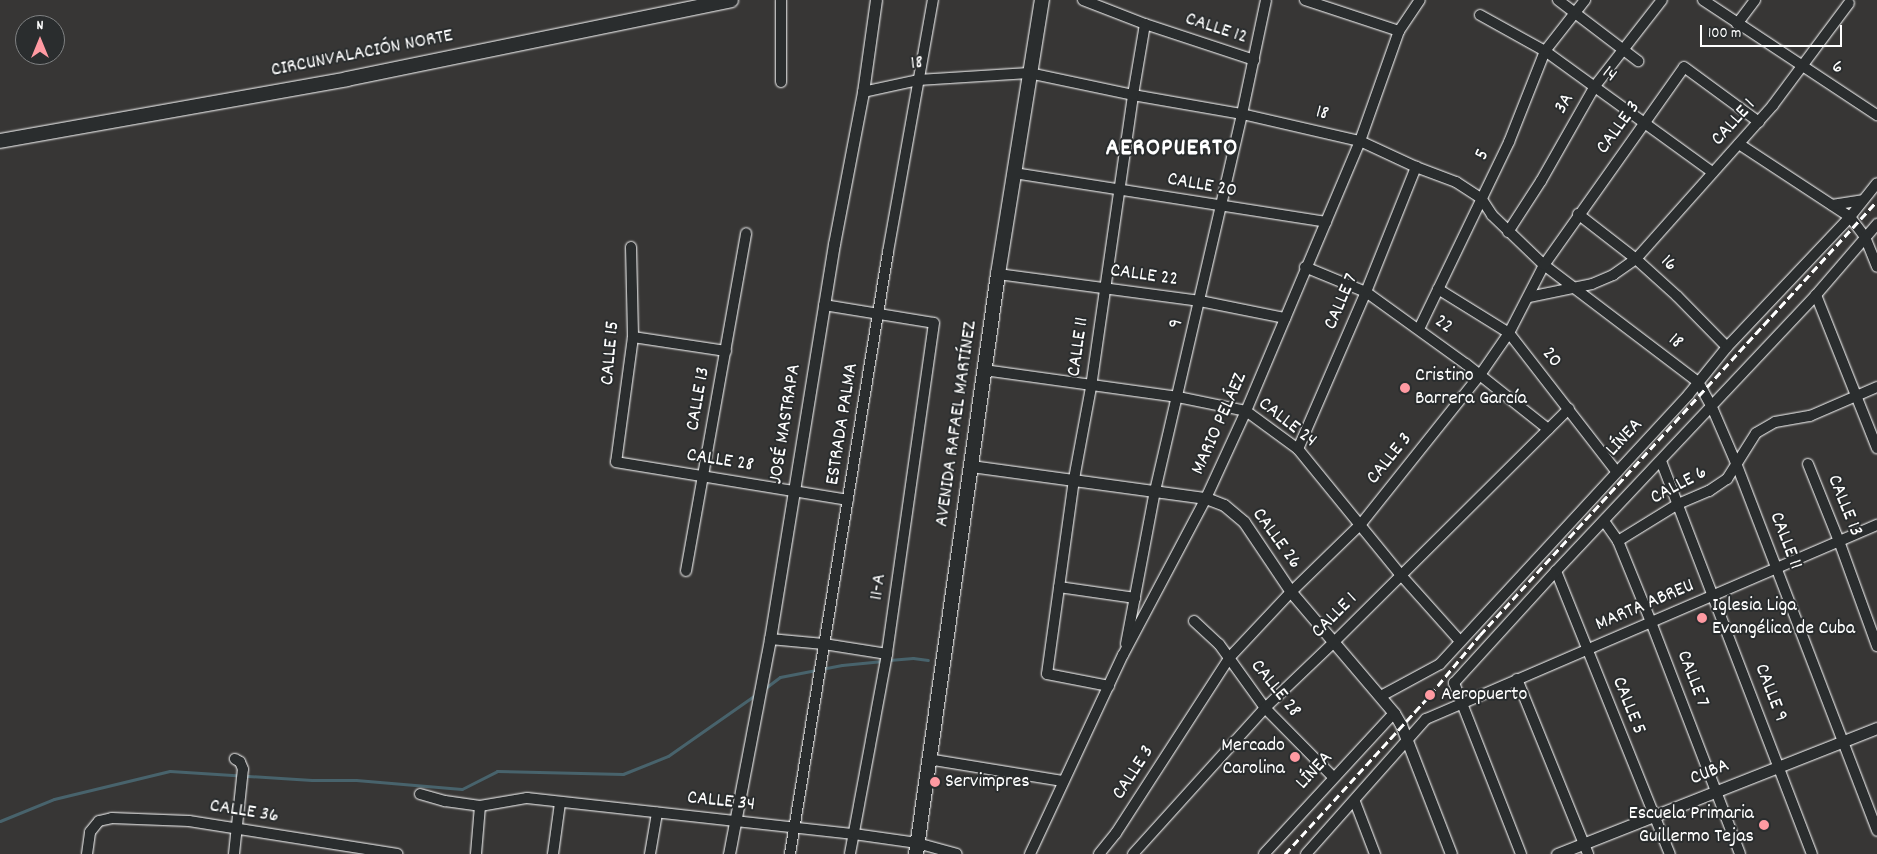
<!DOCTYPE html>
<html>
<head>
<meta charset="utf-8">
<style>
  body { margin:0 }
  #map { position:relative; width:1877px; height:854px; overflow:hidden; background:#373635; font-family:Dekko,sans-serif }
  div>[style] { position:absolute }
  .stream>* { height:3px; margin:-1.5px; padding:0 1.5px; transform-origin:1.5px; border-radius:1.5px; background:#48636c }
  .roads { filter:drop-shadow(0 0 1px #fff) drop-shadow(0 0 1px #fff) }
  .minor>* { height:10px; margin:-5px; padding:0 5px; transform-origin:5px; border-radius:5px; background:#2a2d2e }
  .tertiary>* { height:11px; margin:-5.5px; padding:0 5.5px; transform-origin:5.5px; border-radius:5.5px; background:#2a2d2e }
  .secondary>* { height:14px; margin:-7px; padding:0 7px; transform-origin:7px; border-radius:7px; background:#2a2d2e }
  .rail>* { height:3px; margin-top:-1.5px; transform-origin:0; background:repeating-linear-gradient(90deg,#fff 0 8px,transparent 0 12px) }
  .dots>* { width:14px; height:14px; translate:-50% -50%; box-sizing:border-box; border:2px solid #2a2d2e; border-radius:50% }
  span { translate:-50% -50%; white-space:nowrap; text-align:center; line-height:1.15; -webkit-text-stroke:4px #2a2d2e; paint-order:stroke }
  .street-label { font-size:20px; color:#fff }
  .poi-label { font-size:20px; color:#fff }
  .left { translate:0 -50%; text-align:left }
  .right { translate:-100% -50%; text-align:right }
  .district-label { font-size:25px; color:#fff; font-weight:700; letter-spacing:1px }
  .north { position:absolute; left:15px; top:15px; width:50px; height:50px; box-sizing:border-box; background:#2a2d2e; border:1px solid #7f8182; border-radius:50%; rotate:0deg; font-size:14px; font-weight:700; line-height:20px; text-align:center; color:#fff }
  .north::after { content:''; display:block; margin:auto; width:18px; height:22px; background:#ff9aa2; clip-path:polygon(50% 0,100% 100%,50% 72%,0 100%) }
  .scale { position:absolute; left:1700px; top:25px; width:142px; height:22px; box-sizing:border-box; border:2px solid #fff; border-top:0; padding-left:6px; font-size:15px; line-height:18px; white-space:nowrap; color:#fff; -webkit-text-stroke:4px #2a2d2e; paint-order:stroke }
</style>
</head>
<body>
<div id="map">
  <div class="stream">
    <i style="left:889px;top:660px;width:24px;rotate:-5deg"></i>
    <i style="left:913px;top:658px;width:15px;rotate:8deg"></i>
    <i style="left:764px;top:689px;width:20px;rotate:-37deg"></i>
    <i style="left:780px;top:677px;width:63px;rotate:-11deg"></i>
    <i style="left:842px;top:665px;width:41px;rotate:-5.6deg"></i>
    <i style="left:0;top:821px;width:58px;rotate:-22.2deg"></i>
    <i style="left:54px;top:799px;width:119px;rotate:-13.6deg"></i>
    <i style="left:170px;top:771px;width:142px;rotate:3.6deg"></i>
    <i style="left:312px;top:780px;width:44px"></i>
    <i style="left:356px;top:780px;width:106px;rotate:4.9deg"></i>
    <i style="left:462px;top:789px;width:39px;rotate:-27deg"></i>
    <i style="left:497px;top:771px;width:126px;rotate:1.4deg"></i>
    <i style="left:623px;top:774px;width:48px;rotate:-21.8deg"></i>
    <i style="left:668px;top:756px;width:106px;rotate:-35deg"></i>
  </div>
  <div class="roads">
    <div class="minor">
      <i style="left:781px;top:0;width:82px;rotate:90deg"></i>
      <i style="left:1083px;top:0;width:66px;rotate:21.2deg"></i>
      <i style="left:1145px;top:24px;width:115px;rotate:18.3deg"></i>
      <i style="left:1305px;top:0;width:99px;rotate:18.3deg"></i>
      <i style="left:1558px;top:0;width:101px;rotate:37.3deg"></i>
      <i style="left:1703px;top:0;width:209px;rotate:33.5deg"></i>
      <i style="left:1480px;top:15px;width:74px;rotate:29deg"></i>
      <i style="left:1545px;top:51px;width:206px;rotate:35.9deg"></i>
      <i style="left:1737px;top:24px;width:30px;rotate:-53deg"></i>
      <i style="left:863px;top:92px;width:56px;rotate:-12.3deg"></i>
      <i style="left:918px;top:80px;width:111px;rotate:-3.6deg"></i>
      <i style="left:1029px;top:73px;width:106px;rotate:11.9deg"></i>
      <i style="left:1133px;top:95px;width:111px;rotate:9.9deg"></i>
      <i style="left:1242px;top:114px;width:121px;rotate:12.9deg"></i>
      <i style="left:1360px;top:141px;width:62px;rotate:24.9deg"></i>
      <i style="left:1416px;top:167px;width:43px;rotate:20.6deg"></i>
      <i style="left:1456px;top:182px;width:30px;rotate:33deg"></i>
      <i style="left:1481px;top:198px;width:20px;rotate:57deg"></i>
      <i style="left:1492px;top:215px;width:72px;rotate:43.9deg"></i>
      <i style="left:1544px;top:265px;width:193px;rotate:37.2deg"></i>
      <i style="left:1698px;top:382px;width:26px;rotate:61deg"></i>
      <i style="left:1711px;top:405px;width:63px;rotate:66.7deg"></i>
      <i style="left:1736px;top:463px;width:394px;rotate:69deg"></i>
      <i style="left:1739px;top:144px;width:133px;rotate:33.3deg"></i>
      <i style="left:1850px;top:217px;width:25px;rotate:53deg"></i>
      <i style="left:1865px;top:237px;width:32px;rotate:68deg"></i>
      <i style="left:1014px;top:173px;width:316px;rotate:8.9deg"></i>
      <i style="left:1832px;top:205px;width:31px;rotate:-9deg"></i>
      <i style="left:1578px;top:214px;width:73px;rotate:37.8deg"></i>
      <i style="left:1636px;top:259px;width:55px;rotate:42.1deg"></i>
      <i style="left:1677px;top:296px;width:71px;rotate:45.6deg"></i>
      <i style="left:1508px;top:232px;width:61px;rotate:-57.1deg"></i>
      <i style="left:1541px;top:181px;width:109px;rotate:-60.4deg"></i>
      <i style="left:1595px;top:86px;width:109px;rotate:-52.1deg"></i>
      <i style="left:631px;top:247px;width:90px;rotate:88.7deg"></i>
      <i style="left:633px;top:337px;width:126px;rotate:97.7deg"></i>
      <i style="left:616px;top:462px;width:235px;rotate:9.3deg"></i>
      <i style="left:1305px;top:267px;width:66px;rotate:22.3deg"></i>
      <i style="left:1366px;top:292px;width:123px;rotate:35.8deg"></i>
      <i style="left:1466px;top:364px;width:105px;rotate:38.4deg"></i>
      <i style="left:998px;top:274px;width:204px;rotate:7.6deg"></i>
      <i style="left:1200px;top:301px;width:87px;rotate:11.3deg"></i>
      <i style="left:1438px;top:289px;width:84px;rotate:31.8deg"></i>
      <i style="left:1509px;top:333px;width:176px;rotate:52.2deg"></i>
      <i style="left:1816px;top:295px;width:165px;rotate:68.3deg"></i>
      <i style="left:1529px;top:297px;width:64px;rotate:-11.7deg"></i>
      <i style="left:1592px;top:284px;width:23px;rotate:-23deg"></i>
      <i style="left:1613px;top:275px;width:28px;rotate:-35deg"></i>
      <i style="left:1636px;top:259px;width:206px;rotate:-48.3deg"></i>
      <i style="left:1773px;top:105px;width:127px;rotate:-53.3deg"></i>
      <i style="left:824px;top:305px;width:111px;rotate:9.3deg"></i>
      <i style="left:934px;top:323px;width:334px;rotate:98.1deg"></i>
      <i style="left:887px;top:654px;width:203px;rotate:100.5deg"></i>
      <i style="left:1419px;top:329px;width:208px;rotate:-64.3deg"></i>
      <i style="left:1509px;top:142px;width:98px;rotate:-68.4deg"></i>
      <i style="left:1545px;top:51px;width:65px;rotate:-51.9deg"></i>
      <i style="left:633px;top:337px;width:94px;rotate:8.6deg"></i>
      <i style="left:984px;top:370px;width:196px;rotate:7.9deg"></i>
      <i style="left:1178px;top:397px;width:69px;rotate:11.6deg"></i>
      <i style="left:1246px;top:411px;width:64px;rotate:36.2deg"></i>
      <i style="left:1298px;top:449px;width:161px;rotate:50.8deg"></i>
      <i style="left:1400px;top:574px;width:89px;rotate:48.2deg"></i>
      <i style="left:1298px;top:449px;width:171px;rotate:-66.6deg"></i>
      <i style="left:1366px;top:292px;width:135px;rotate:-68.2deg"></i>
      <i style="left:1661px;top:461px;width:421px;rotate:69deg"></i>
      <i style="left:1808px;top:464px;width:83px;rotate:68.1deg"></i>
      <i style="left:1839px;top:541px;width:112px;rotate:70.1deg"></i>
      <i style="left:1604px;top:521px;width:24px;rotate:55deg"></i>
      <i style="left:1618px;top:541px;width:87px;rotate:67.8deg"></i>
      <i style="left:1651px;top:622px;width:248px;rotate:69deg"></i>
      <i style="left:1618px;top:541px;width:70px;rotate:-31.7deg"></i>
      <i style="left:1678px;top:504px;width:34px;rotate:-23deg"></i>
      <i style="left:1709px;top:491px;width:22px;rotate:-34deg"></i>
      <i style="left:1727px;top:479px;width:54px;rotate:-57.8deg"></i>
      <i style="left:1756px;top:433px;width:22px;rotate:-30deg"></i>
      <i style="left:1775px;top:422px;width:36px;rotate:-10deg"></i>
      <i style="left:1810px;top:416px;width:73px;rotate:-23.4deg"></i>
      <i style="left:686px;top:571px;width:343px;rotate:-79.9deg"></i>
      <i style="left:1556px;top:571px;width:305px;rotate:68.1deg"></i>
      <i style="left:1059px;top:587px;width:77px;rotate:8.2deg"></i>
      <i style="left:1194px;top:621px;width:34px;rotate:43deg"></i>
      <i style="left:1219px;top:644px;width:79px;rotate:54.3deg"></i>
      <i style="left:1265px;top:708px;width:97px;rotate:45.4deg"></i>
      <i style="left:770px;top:639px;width:54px;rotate:5.3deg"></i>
      <i style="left:824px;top:644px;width:64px;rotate:9deg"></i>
      <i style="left:1126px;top:644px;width:156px;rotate:-79.3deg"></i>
      <i style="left:1155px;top:491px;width:387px;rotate:-77deg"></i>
      <i style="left:1242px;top:114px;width:116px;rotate:-78.1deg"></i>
      <i style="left:1517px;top:679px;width:189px;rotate:67.9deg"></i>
      <i style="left:1109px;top:686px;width:63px;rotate:-169deg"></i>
      <i style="left:1047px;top:674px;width:197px;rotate:-82.1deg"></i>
      <i style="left:1074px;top:479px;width:94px;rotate:-79.5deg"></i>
      <i style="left:1091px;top:387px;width:295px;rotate:-81.8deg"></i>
      <i style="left:1133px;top:95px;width:72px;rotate:-80.4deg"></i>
      <i style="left:1381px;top:696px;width:67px;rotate:-28.5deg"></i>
      <i style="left:1440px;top:664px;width:367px;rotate:-47.3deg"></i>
      <i style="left:1689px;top:394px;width:60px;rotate:-51deg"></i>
      <i style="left:1727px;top:347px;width:179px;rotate:-46.6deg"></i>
      <i style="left:1850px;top:217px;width:43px;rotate:-51.5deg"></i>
      <i style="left:928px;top:759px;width:136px;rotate:9.3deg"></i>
      <i style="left:420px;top:794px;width:26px;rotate:16deg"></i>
      <i style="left:445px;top:801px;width:35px;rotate:8deg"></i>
      <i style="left:480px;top:806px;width:48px;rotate:94.8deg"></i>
      <i style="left:1355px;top:802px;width:56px;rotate:69deg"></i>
      <i style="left:480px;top:806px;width:48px;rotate:-9.7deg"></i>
      <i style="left:527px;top:798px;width:329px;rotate:6.3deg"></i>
      <i style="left:854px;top:834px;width:64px;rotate:8.1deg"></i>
      <i style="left:917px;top:843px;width:41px;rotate:15.4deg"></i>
      <i style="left:87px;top:854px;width:22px;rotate:-82deg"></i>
      <i style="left:90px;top:832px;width:14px;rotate:-51deg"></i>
      <i style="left:99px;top:821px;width:13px;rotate:-13deg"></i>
      <i style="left:112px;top:818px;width:77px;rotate:2.2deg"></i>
      <i style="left:189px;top:821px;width:211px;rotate:9deg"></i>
      <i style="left:234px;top:854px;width:85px;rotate:-84deg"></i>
      <i style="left:243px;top:769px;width:8px;rotate:-113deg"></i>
      <i style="left:240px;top:762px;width:6px;rotate:-149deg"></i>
      <i style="left:553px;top:854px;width:51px;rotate:-82.2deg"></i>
      <i style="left:650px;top:854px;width:42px;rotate:-80.3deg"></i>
      <i style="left:790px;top:854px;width:610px;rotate:-80.75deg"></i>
      <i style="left:888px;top:252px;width:256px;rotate:-79.9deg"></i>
      <i style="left:1030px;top:854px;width:220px;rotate:-65deg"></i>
      <i style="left:1123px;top:655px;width:178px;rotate:-62.1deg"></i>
      <i style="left:1206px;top:498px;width:96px;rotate:-65.3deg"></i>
      <i style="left:1246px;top:411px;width:293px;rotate:-67.1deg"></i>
      <i style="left:1360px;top:141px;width:117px;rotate:-70.5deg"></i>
      <i style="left:1399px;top:31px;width:37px;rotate:-56deg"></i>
      <i style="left:1099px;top:854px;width:27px;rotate:-51deg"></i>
      <i style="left:1116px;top:833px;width:208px;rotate:-57.1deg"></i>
      <i style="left:1229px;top:658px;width:91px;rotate:-46.8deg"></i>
      <i style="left:1291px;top:592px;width:98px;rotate:-44.2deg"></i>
      <i style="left:1361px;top:524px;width:191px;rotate:-51.4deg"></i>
      <i style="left:1480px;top:375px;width:51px;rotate:-55.4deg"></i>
      <i style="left:1509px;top:333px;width:76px;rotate:-62.8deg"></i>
      <i style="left:1544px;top:265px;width:242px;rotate:-54.7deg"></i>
      <i style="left:1684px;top:67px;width:93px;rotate:36.3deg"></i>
      <i style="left:1133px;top:854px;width:197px;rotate:-47.9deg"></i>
      <i style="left:1265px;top:708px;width:95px;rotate:-43.7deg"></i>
      <i style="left:1334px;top:642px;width:331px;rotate:-44.8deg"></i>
      <i style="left:1264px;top:854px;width:192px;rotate:-47.3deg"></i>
      <i style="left:1306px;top:854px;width:181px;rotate:-48.4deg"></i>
      <i style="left:1426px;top:719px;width:491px;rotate:-23.3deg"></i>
      <i style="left:1521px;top:854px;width:184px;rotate:-111.4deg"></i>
      <i style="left:1454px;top:683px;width:151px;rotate:-47.7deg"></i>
      <i style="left:1556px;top:571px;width:379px;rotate:-46.7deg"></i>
      <i style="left:1816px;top:295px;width:94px;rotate:-49.3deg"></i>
    </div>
    <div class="tertiary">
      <i style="left:971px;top:466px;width:237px;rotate:7.8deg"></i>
      <i style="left:1206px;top:498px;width:19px;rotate:21deg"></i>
      <i style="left:1224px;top:505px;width:26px;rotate:40deg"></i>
      <i style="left:1244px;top:522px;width:84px;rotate:56.1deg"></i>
      <i style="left:1291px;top:592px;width:159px;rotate:49.6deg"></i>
      <i style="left:1394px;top:713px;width:14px;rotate:60deg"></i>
      <i style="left:1401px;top:725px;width:138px;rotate:68.8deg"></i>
      <i style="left:729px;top:854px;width:219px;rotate:-79.2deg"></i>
      <i style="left:770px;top:639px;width:400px;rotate:-80.8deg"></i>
      <i style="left:834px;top:244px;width:155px;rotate:-79.2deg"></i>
      <i style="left:863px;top:92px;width:93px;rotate:-82deg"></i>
      <i style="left:1557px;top:854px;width:344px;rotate:-21.5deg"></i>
    </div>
    <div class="secondary">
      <i style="left:0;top:141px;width:352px;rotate:-10.1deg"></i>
      <i style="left:347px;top:79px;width:392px;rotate:-11.6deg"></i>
      <i style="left:916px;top:854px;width:586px;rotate:-81.95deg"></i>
      <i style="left:998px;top:274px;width:278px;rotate:-80.9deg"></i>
    </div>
  </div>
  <div class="rail">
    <i style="left:1285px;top:854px;width:215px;rotate:-47.6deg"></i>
    <i style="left:1430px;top:695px;width:78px;rotate:-50.2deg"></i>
    <i style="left:1480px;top:635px;width:588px;rotate:-47.55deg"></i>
  </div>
  <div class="dots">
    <i style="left:1405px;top:388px;background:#ff9aa2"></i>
    <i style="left:1702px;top:618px;background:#ff9aa2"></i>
    <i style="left:1430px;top:695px;background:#ff9aa2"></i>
    <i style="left:1295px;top:757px;background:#ff9aa2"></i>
    <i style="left:935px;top:782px;background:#ff9aa2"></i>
    <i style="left:1764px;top:825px;background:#ff9aa2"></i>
  </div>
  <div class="street-label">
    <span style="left:1216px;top:29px;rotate:18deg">CALLE 12</span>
    <span style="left:362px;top:54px;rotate:-11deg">CIRCUNVALACIÓN NORTE</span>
    <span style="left:917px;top:64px;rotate:-8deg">18</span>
    <span style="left:1837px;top:68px;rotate:34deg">6</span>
    <span style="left:1609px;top:75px;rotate:36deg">14</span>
    <span style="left:1565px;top:104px;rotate:-60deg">3A</span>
    <span style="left:1322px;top:114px;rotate:13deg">18</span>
    <span style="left:1734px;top:123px;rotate:-48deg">CALLE 1</span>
    <span style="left:1619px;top:128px;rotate:-54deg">CALLE 3</span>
    <span style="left:1483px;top:155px;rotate:-65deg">5</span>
    <span style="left:1202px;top:186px;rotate:10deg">CALLE 20</span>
    <span style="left:1668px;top:264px;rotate:42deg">16</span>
    <span style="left:1144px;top:276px;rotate:8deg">CALLE 22</span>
    <span style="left:1342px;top:302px;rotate:-67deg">CALLE 7</span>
    <span style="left:1177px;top:324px;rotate:-77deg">9</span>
    <span style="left:1443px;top:325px;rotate:37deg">22</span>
    <span style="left:1675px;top:342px;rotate:39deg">18</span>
    <span style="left:1079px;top:347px;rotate:-82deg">CALLE 11</span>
    <span style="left:611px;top:353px;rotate:-85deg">CALLE 15</span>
    <span style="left:1551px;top:358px;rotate:52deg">20</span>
    <span style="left:699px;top:399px;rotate:-80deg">CALLE 13</span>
    <span style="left:1287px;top:423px;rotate:38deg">CALLE 24</span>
    <span style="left:786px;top:424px;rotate:-81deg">JOSÉ MASTRAPA</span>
    <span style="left:843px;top:424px;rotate:-81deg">ESTRADA PALMA</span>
    <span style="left:957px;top:424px;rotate:-82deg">AVENIDA RAFAEL MARTÍNEZ</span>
    <span style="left:1220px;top:424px;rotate:-66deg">MARIO PELÁEZ</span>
    <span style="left:1625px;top:438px;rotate:-47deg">LÍNEA</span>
    <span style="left:1390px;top:459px;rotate:-51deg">CALLE 3</span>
    <span style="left:720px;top:461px;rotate:9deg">CALLE 28</span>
    <span style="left:1679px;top:486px;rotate:-28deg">CALLE 6</span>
    <span style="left:1844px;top:506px;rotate:68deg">CALLE 13</span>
    <span style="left:1276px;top:539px;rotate:54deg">CALLE 26</span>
    <span style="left:1785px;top:541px;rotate:69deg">CALLE 11</span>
    <span style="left:879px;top:587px;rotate:-82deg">11-A</span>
    <span style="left:1645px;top:606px;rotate:-23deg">MARTA ABREU</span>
    <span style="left:1335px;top:616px;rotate:-45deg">CALLE 1</span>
    <span style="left:1692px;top:679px;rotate:69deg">CALLE 7</span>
    <span style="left:1275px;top:689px;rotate:51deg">CALLE 28</span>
    <span style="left:1770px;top:693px;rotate:69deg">CALLE 9</span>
    <span style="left:1628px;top:706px;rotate:68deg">CALLE 5</span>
    <span style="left:1315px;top:771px;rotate:-47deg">LÍNEA</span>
    <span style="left:1134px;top:773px;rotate:-57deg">CALLE 3</span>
    <span style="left:1710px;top:773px;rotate:-22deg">CUBA</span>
    <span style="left:721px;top:802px;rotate:6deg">CALLE 34</span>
    <span style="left:244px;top:812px;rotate:9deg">CALLE 36</span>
  </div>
  <div class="poi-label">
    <span class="left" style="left:1415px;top:388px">Cristino<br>Barrera García</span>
    <span class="left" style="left:1712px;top:618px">Iglesia Liga<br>Evangélica de Cuba</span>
    <span class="left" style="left:1441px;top:695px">Aeropuerto</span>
    <span class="right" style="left:1285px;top:758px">Mercado<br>Carolina</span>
    <span class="left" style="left:945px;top:782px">Servimpres</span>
    <span class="right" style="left:1754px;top:826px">Escuela Primaria<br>Guillermo Tejas</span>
  </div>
  <div class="district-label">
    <span style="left:1172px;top:149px">AEROPUERTO</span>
  </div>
  <div class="north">N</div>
  <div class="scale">100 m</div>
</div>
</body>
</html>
